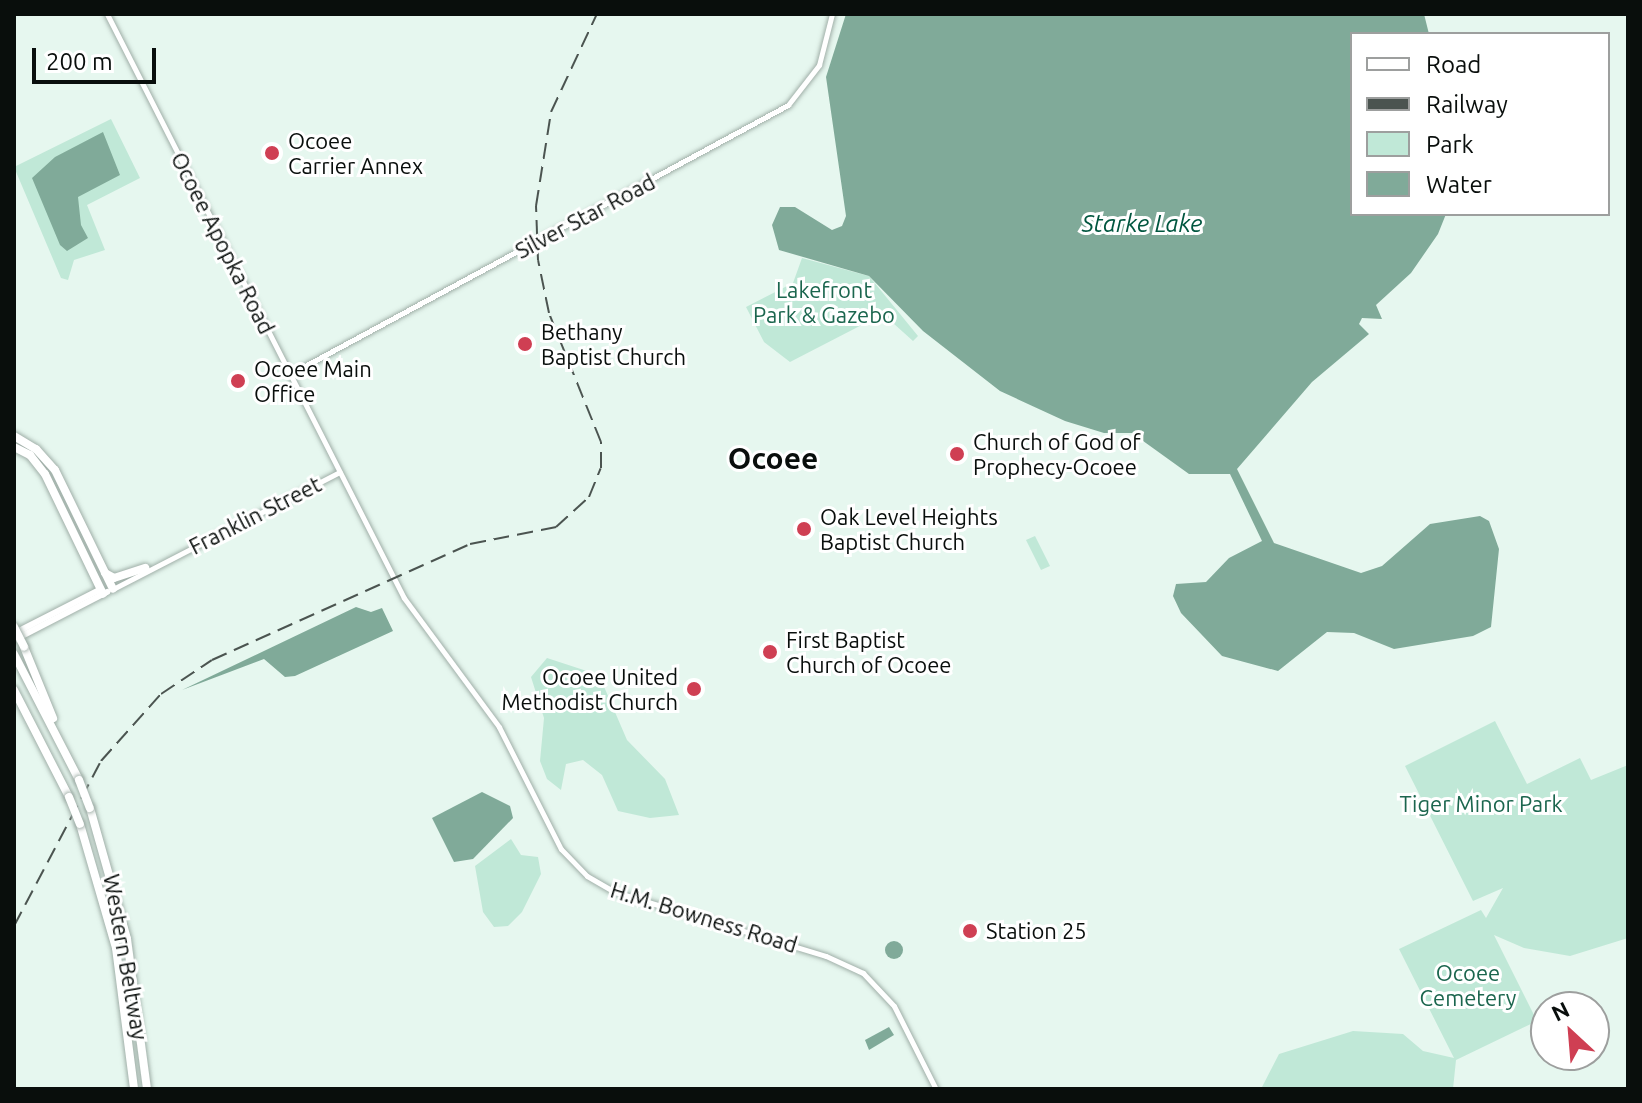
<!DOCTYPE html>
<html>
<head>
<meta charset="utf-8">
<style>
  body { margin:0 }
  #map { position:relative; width:1642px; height:1103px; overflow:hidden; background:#e6f7ef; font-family:Ubuntu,sans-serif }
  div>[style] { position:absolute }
  .green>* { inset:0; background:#c0e8d7 }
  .water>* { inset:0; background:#80aa99 }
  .round { border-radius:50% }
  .roads { filter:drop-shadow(0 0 2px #a0afa8) drop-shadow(0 0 2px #a0afa8) }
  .secondary>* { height:5px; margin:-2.5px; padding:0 2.5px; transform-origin:2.5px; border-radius:2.5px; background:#fff }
  .primary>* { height:6px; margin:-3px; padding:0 3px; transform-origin:3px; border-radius:3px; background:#fff }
  .highway>* { height:8px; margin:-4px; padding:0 4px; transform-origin:4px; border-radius:4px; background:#fff }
  .rail>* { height:2px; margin-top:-1px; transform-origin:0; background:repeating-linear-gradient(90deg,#4b5450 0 16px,transparent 0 24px) }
  .bridges { filter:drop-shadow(0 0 2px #a0afa8) drop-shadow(0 0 2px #a0afa8) }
  .highway-bridge>* { height:8px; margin:-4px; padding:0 4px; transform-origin:4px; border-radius:4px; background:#fff }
  .dots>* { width:22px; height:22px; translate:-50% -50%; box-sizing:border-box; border:4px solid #fff; border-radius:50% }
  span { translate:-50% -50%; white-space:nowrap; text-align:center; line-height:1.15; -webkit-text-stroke:6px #fff; paint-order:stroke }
  .poi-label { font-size:22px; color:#090e0c }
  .left { translate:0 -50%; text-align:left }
  .right { translate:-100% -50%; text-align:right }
  .street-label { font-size:22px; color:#090e0c }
  .park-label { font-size:22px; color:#1b664e }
  .water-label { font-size:24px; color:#00563f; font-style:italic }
  .district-label { font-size:30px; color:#090e0c; font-weight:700 }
  .frame { position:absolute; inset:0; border:16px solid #090e0c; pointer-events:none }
  .legend { position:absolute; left:1350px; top:32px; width:260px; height:184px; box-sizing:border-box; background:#fff; border:2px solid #9d9f9e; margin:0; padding:10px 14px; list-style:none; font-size:24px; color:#090e0c }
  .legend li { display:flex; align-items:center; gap:16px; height:40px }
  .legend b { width:40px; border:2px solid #9d9f9e }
  .north { position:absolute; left:1530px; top:991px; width:80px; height:80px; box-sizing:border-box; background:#fff; border:2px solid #9d9f9e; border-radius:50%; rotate:334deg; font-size:22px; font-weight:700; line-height:32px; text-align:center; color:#090e0c }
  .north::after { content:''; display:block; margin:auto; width:28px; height:36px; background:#cf3f53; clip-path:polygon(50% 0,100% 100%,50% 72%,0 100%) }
  .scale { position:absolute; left:32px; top:48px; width:124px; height:36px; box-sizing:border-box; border:4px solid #090e0c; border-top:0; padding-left:10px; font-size:24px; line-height:28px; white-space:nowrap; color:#090e0c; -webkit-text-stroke:6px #fff; paint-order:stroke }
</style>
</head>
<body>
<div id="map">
  <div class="green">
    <i style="clip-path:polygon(111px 119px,140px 178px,87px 205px,105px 250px,74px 260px,68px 280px,61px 278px,14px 167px)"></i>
    <i style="clip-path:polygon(802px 258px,869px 276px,918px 336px,913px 341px,883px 314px,790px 362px,764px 342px,746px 307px,793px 283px)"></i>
    <i style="clip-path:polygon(1035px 536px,1050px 566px,1041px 570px,1026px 540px)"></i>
    <i style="clip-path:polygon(547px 658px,599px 675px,627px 740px,665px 779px,679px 815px,650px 818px,618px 811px,602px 775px,583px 760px,566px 764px,561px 790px,547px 779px,540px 761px,544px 718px,531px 677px)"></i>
    <i style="clip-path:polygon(1495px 721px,1527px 784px,1580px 758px,1591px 780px,1628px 765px,1628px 938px,1570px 956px,1524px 948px,1494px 935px,1537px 1021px,1456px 1060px,1453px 1089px,1261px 1089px,1279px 1054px,1353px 1031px,1403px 1034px,1423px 1051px,1454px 1058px,1399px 949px,1481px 910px,1486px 918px,1503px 888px,1473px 901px,1405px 766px)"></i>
    <i style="clip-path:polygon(511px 839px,521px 855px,538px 857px,541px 874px,522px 912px,508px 926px,494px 927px,483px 912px,475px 866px)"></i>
  </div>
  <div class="water">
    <i style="clip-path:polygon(846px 14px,1424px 14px,1429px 34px,1352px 34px,1352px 214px,1446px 214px,1438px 234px,1411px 273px,1376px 305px,1382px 319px,1362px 318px,1359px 324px,1369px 334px,1312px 382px,1237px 469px,1274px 543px,1361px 573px,1382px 566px,1430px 524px,1480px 516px,1489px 521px,1499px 549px,1491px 627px,1473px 636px,1394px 649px,1354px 633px,1327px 632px,1278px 671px,1222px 656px,1181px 613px,1173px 596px,1176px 584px,1206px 582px,1229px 558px,1262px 541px,1230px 474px,1189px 474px,1132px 433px,1104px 433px,1065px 421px,1000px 391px,923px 331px,869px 276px,779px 250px,772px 225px,780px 207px,795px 207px,832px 230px,842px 226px,846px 216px,826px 77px)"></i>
    <i style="clip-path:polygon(103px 132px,120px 175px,78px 197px,81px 225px,88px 238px,67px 251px,60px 245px,32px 178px,55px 157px)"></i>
    <i style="clip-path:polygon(356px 607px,371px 612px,382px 608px,393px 631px,295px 676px,285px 677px,264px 659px,182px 690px)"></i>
    <i style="clip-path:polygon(482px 792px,510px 806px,513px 818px,473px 859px,454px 862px,432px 818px)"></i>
    <i class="round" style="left:885px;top:941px;width:18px;height:18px"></i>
    <i style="clip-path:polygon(889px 1027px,894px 1035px,869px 1050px,865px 1040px)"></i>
  </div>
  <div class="roads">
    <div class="secondary">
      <i style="left:107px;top:14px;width:655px;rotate:63.04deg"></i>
      <i style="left:404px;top:598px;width:160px;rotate:53.6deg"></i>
      <i style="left:499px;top:727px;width:137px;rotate:63.1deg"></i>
      <i style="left:561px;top:849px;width:37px;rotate:46deg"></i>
      <i style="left:587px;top:876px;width:32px;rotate:30deg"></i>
      <i style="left:615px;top:892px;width:220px;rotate:16.9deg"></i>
      <i style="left:826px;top:956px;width:41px;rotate:24.7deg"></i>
      <i style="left:863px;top:973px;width:45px;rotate:46.8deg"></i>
      <i style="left:894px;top:1006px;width:93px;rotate:63.2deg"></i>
      <i style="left:290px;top:374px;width:566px;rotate:-28.38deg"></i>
      <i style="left:788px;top:105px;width:51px;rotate:-52.2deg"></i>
      <i style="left:819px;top:65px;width:53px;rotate:-75.7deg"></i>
      <i style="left:113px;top:589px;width:255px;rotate:-27.3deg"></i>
    </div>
    <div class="primary">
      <i style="left:15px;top:633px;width:97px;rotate:-27.1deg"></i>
      <i style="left:14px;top:640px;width:105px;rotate:-27.3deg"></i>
    </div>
    <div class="highway">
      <i style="left:14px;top:436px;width:26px;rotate:31deg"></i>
      <i style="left:36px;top:449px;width:28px;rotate:48deg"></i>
      <i style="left:55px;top:470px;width:132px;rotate:64deg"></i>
      <i style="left:14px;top:447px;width:18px;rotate:27deg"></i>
      <i style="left:30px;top:455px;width:24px;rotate:52deg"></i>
      <i style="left:45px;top:474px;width:133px;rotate:64.2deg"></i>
      <i style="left:105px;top:573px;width:10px;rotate:29deg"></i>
      <i style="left:114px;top:578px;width:33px;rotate:-18deg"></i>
      <i style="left:24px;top:647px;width:77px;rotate:67.8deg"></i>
      <i style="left:14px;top:654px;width:142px;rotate:62.7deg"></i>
      <i style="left:14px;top:690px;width:120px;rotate:62.8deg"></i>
      <i style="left:90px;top:808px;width:136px;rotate:74.2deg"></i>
      <i style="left:127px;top:939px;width:151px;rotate:82.4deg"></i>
      <i style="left:80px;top:824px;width:129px;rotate:73.8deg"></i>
      <i style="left:116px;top:948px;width:142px;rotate:82.7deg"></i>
    </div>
  </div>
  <div class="rail">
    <i style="left:14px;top:926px;width:187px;rotate:-62.2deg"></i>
    <i style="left:101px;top:761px;width:90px;rotate:-48.2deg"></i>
    <i style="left:161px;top:694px;width:61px;rotate:-33.7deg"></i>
    <i style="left:212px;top:660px;width:283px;rotate:-24.2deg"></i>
    <i style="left:470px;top:544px;width:88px;rotate:-11.2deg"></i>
    <i style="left:556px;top:527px;width:45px;rotate:-42.3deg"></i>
    <i style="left:589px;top:497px;width:31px;rotate:-68deg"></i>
    <i style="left:601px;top:468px;width:26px;rotate:-90deg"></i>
    <i style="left:601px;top:442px;width:139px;rotate:-112deg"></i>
    <i style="left:549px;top:313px;width:54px;rotate:-101.7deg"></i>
    <i style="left:538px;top:260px;width:54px;rotate:-92.1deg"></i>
    <i style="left:536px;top:206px;width:95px;rotate:-80.9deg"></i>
    <i style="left:551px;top:112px;width:108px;rotate:-64.9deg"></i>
  </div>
  <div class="bridges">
    <div class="highway-bridge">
      <i style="left:14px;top:627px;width:22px;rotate:63deg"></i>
      <i style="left:79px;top:780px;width:30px;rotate:69deg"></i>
      <i style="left:69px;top:797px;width:29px;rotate:68deg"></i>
    </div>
  </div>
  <div class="dots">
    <i style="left:272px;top:153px;background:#cf3f53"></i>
    <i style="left:525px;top:344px;background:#cf3f53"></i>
    <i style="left:238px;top:381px;background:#cf3f53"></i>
    <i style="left:957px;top:454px;background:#cf3f53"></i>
    <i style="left:804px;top:529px;background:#cf3f53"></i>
    <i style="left:770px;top:652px;background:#cf3f53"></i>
    <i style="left:694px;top:689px;background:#cf3f53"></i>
    <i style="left:970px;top:931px;background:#cf3f53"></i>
  </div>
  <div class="poi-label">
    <span class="left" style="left:288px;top:153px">Ocoee<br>Carrier Annex</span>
    <span class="left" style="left:541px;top:344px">Bethany<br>Baptist Church</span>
    <span class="left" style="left:254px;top:381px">Ocoee Main<br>Office</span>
    <span class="left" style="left:973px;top:454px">Church of God of<br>Prophecy-Ocoee</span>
    <span class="left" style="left:820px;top:529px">Oak Level Heights<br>Baptist Church</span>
    <span class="left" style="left:786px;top:652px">First Baptist<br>Church of Ocoee</span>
    <span class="right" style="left:678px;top:689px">Ocoee United<br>Methodist Church</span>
    <span class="left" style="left:986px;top:931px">Station 25</span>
  </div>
  <div class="street-label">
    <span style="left:585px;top:216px;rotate:-28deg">Silver Star Road</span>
    <span style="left:223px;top:243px;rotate:63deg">Ocoee Apopka Road</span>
    <span style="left:255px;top:515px;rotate:-27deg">Franklin Street</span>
    <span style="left:704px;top:917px;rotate:17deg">H.M. Bowness Road</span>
    <span style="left:126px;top:957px;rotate:80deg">Western Beltway</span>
  </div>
  <div class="park-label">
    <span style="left:824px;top:302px">Lakefront<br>Park &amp; Gazebo</span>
    <span style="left:1481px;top:804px">Tiger Minor Park</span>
    <span style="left:1468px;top:985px">Ocoee<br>Cemetery</span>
  </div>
  <div class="water-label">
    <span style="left:1142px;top:224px">Starke Lake</span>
  </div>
  <div class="district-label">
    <span style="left:773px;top:458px">Ocoee</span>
  </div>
  <div class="frame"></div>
  <ul class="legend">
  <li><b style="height:10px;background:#fff"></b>Road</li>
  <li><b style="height:10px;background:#4b5450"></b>Railway</li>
  <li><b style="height:22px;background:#c0e8d7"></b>Park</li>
  <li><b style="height:22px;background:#80aa99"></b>Water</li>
  </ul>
  <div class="north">N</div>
  <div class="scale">200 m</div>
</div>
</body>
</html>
